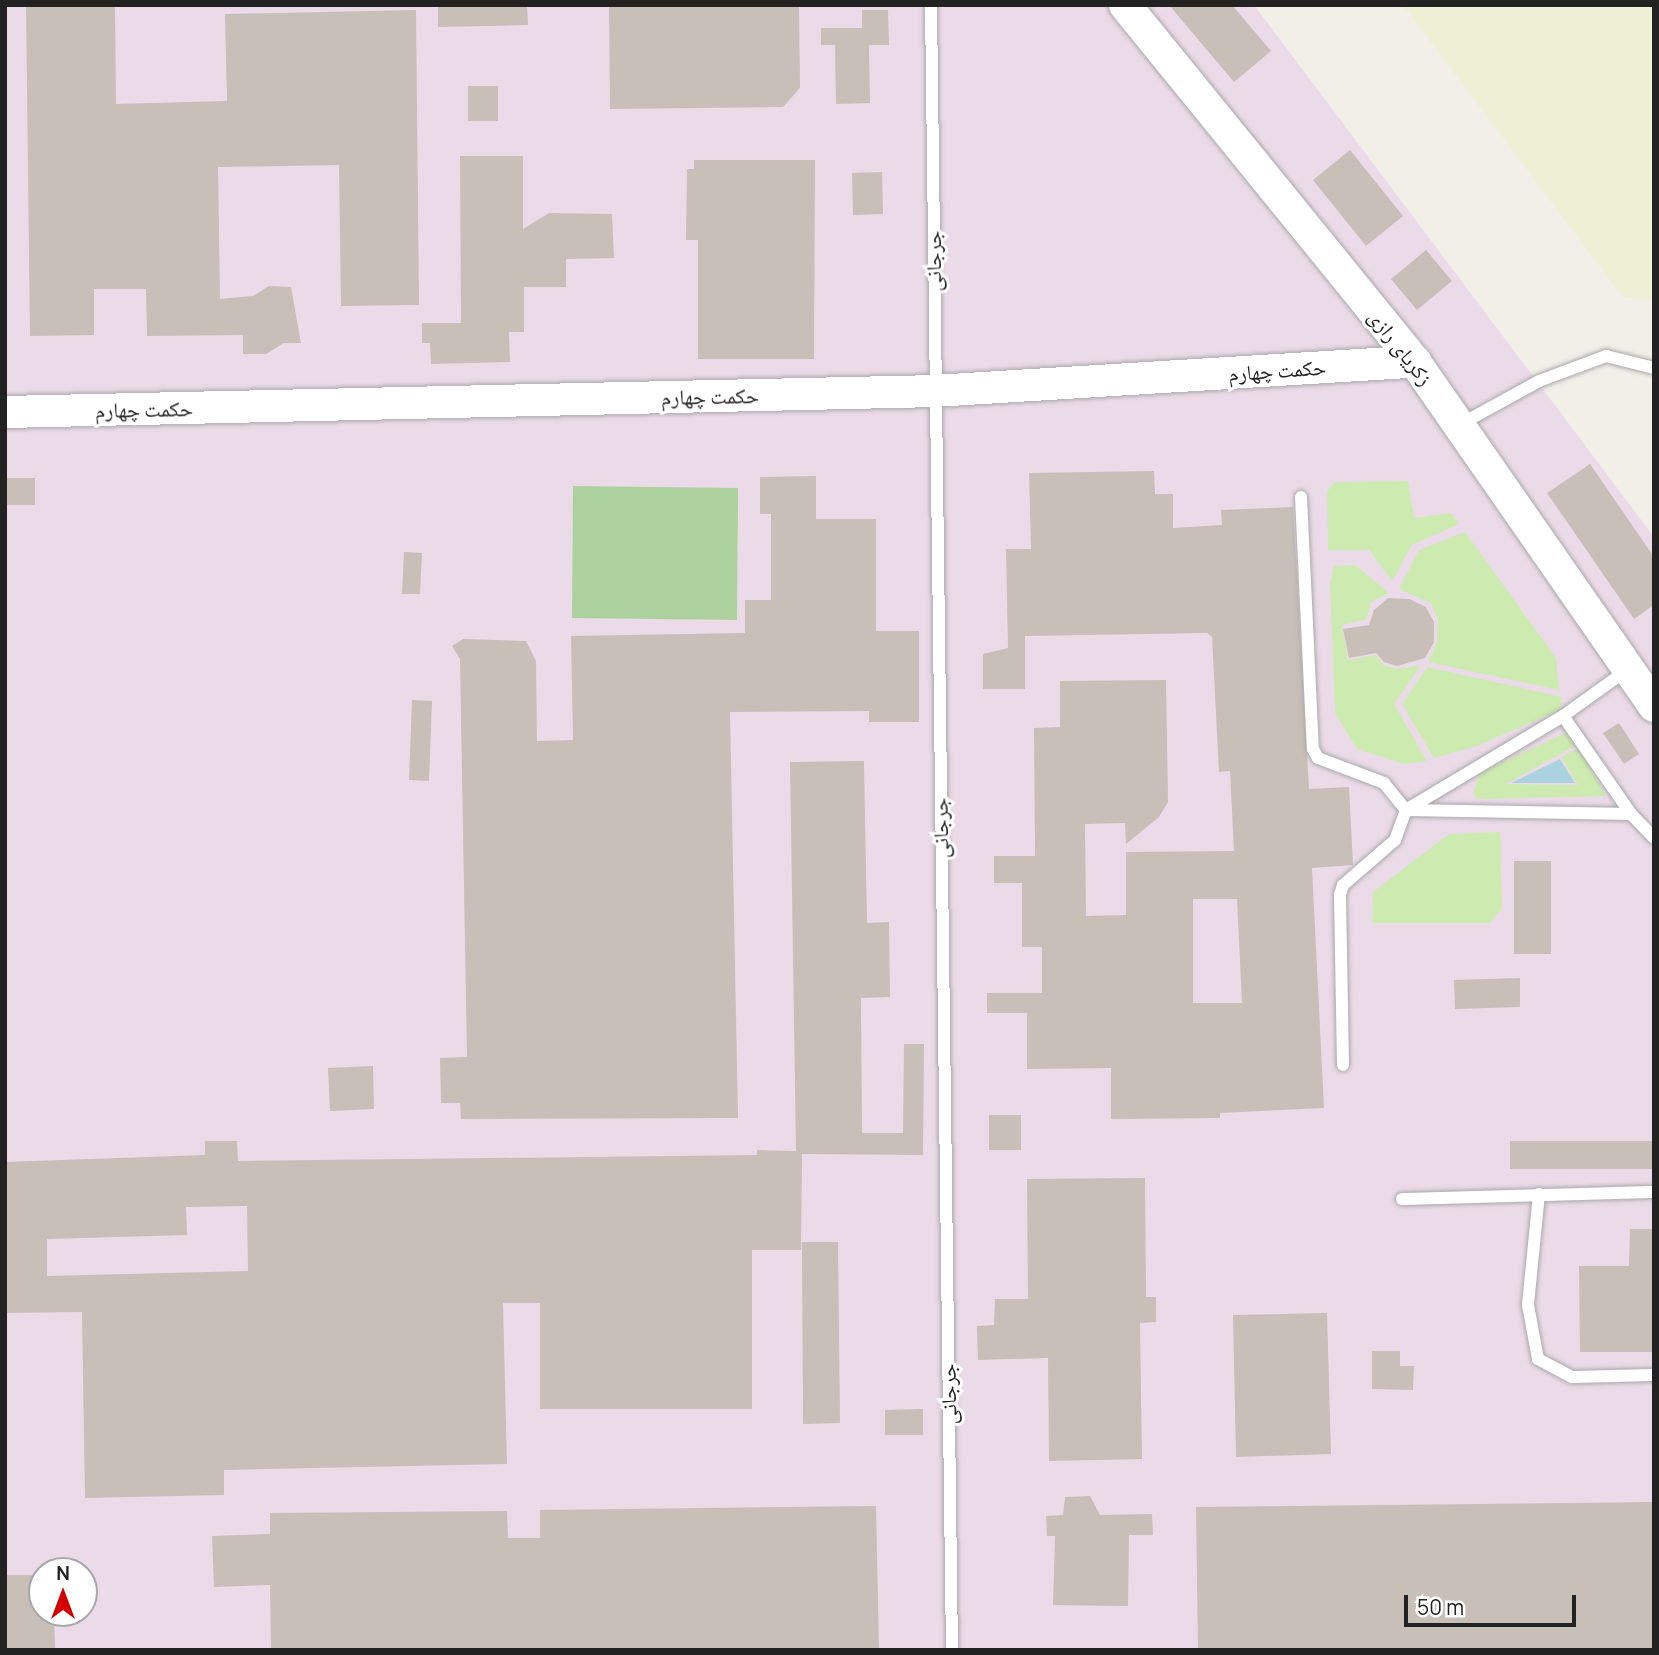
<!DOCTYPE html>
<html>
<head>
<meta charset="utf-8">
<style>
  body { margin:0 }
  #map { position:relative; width:1659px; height:1655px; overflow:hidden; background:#f2efe9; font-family:Manrope,"Noto Naskh Arabic",sans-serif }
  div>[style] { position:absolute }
  .industrial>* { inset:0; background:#ebdbe8 }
  .farmland>* { inset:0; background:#eef0d5 }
  .grass>* { inset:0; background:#cdebb0 }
  .forest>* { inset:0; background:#add19e }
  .water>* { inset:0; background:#aad3df }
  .building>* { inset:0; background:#c7bfb8 }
  .roads { filter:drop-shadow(0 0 2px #a9a9a9) drop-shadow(0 0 2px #a9a9a9) }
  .service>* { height:12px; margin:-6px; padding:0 6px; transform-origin:6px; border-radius:6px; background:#fff }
  .tertiary>* { height:32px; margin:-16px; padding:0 16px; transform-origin:16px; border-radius:16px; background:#fff }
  span { translate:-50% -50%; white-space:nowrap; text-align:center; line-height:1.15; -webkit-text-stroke:6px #fff; paint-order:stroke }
  .street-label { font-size:21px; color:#222 }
  .frame { position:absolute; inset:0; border:7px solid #222; pointer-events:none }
  .north { position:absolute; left:28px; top:1557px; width:70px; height:70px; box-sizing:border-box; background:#fff; border:2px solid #a7a7a7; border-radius:50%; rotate:0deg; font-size:19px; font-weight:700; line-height:28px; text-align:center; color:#222 }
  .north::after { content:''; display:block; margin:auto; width:24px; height:32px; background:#d40000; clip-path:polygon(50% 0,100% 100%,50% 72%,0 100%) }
  .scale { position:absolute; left:1404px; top:1595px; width:172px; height:32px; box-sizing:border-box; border:4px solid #222; border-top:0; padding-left:9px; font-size:21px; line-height:24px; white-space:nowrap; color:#222; -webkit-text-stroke:5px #fff; paint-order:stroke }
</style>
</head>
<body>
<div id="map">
  <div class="industrial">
    <i style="clip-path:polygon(evenodd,5px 5px,1254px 5px,1654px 537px,1654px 1650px,5px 1650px,5px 5px,42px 1571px,84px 1571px,84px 1613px,42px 1613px,42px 1571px)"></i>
  </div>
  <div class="farmland">
    <i style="clip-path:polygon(1403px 5px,1654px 5px,1654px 302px,1622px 296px)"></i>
  </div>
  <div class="grass">
    <i style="clip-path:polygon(1408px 481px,1414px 518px,1451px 513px,1459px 524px,1412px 545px,1392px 581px,1369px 550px,1328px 550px,1327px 491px,1335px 482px)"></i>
    <i style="clip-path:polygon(1465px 532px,1556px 658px,1559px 690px,1428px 662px,1437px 642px,1438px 621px,1431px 603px,1399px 589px,1419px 550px)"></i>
    <i style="clip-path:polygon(1355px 565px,1389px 593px,1371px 602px,1367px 619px,1342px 625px,1348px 660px,1376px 655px,1383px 665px,1397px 669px,1421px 665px,1394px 704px,1427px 761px,1404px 764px,1357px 749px,1335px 713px,1330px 583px,1334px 566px)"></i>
    <i style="clip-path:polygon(1427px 667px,1562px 697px,1560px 710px,1477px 746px,1434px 758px,1402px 704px)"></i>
    <i style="clip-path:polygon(1568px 732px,1575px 746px,1506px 784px,1578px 785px,1561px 757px,1579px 748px,1606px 796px,1478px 799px,1473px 793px,1480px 773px)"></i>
    <i style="clip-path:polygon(1500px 832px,1502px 909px,1489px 923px,1372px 923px,1373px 892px,1449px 834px)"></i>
  </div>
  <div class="forest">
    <i style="clip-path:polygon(573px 486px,738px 488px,737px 620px,572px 618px)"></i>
  </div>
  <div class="water">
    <i style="clip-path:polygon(1560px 759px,1575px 783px,1511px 783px)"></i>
  </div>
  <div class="building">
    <i style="clip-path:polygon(26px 5px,115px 5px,116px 104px,227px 101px,225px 14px,416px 10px,419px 305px,341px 306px,339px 165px,218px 167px,220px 299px,253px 296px,269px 286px,291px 287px,301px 343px,284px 343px,266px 354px,243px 354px,243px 335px,147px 336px,146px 289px,94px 289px,94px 335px,30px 336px)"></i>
    <i style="clip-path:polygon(438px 5px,527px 5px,528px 25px,438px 27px)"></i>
    <i style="clip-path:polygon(609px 5px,799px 5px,800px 88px,783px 107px,610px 109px)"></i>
    <i style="clip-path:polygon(1169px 5px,1232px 5px,1271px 51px,1234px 82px)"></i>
    <i style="clip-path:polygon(862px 10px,888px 10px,889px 45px,869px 45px,870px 103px,836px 104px,835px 45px,821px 45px,821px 28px,862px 28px)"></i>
    <i style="clip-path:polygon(468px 86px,498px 86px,498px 121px,468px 121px)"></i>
    <i style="clip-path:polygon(1350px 150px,1403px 216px,1366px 246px,1313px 180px)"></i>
    <i style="clip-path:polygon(460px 156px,523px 156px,523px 229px,549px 213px,612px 214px,614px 258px,566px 259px,566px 287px,524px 287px,524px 332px,509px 332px,510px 362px,431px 364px,430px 343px,422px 343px,422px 323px,461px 323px)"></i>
    <i style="clip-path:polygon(694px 160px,815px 160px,814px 359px,698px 359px,698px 240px,686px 240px,687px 169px,694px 169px)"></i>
    <i style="clip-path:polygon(882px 172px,883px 214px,853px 215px,852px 173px)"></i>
    <i style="clip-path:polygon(1426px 250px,1452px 281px,1417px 310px,1391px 279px)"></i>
    <i style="clip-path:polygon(1590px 464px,1654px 557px,1654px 605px,1634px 619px,1547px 493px)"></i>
    <i style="clip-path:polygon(evenodd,1154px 471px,1155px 494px,1173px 494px,1173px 528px,1222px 525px,1221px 510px,1293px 507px,1309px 789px,1349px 787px,1353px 865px,1312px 868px,1324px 1108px,1220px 1113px,1220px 1118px,1111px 1119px,1111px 1068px,1027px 1069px,1027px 1013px,987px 1013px,987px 993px,1042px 993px,1042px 947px,1022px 947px,1022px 883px,994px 883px,994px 856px,1035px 856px,1034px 728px,1060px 727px,1060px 681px,1166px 680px,1168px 802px,1159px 817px,1126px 844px,1125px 823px,1085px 824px,1086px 916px,1126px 915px,1126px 852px,1234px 851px,1230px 771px,1219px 772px,1212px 637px,1207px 633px,1025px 636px,1025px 689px,983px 689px,983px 654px,1008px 648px,1006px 549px,1031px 549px,1029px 473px,1154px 471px,1193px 899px,1237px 899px,1242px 1003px,1193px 1003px,1193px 899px)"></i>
    <i style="clip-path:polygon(816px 476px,816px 519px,876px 519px,876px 631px,919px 631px,919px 722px,869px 722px,869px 711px,730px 712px,738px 1118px,461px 1119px,460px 1103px,441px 1103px,440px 1058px,467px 1057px,460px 659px,452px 646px,463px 639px,526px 641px,536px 661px,537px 741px,573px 740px,571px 636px,745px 633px,745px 600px,771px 600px,771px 514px,760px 514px,760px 477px)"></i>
    <i style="clip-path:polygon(5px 478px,35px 478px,35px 505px,5px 505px)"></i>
    <i style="clip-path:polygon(404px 552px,422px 553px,420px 594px,402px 594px)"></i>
    <i style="clip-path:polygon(1388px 598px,1409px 599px,1426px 607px,1434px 622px,1434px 642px,1425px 658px,1397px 666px,1384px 662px,1376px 653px,1349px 658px,1343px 629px,1369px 625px,1374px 610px)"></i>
    <i style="clip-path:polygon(412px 700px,432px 701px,429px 781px,409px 780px)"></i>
    <i style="clip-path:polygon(1619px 723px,1639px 754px,1624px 764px,1603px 733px)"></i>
    <i style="clip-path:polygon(evenodd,864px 761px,867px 923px,889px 922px,890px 997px,861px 998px,862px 1133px,903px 1133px,904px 1044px,924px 1044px,923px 1155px,802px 1154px,801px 1250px,752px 1250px,752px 1409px,540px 1409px,540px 1303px,503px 1303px,507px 1464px,224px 1470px,224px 1495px,85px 1498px,82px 1312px,5px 1313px,5px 1162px,205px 1155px,205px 1141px,237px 1141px,238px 1161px,757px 1155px,757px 1150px,796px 1151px,790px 762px,864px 761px,247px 1206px,248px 1271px,47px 1276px,47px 1239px,187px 1235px,186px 1207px,247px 1206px)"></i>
    <i style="clip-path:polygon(1514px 861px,1551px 861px,1551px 954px,1514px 954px)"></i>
    <i style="clip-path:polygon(1520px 978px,1520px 1007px,1455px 1009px,1454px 980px)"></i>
    <i style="clip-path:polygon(373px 1066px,374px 1109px,330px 1111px,328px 1068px)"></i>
    <i style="clip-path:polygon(989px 1115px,1021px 1115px,1021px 1150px,989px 1150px)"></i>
    <i style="clip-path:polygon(1510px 1141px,1654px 1141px,1654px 1169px,1510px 1169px)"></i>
    <i style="clip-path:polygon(1145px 1178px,1146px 1297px,1156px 1297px,1156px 1322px,1140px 1323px,1142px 1459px,1049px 1461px,1048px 1358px,978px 1360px,977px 1326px,994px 1325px,995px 1299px,1028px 1299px,1027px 1179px)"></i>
    <i style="clip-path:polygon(1630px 1229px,1654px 1229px,1654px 1352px,1580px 1352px,1579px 1266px,1629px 1266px)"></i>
    <i style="clip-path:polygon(802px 1242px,838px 1242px,840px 1423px,803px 1424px)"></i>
    <i style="clip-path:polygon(1327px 1313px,1331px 1454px,1236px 1457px,1233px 1315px)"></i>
    <i style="clip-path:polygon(1372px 1351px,1400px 1351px,1400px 1366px,1414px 1366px,1413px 1390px,1372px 1389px)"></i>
    <i style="clip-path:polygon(923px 1409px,923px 1435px,885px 1435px,885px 1410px)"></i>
    <i style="clip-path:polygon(1090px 1496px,1100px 1515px,1152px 1514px,1153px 1535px,1129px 1535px,1128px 1606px,1053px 1605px,1055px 1536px,1047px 1536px,1046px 1516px,1063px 1515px,1065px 1497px)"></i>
    <i style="clip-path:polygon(1654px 1502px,1654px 1650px,1198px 1650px,1196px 1507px)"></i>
    <i style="clip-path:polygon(876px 1506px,879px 1650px,271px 1650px,270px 1585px,214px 1587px,212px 1536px,270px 1534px,270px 1513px,507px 1511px,508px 1538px,540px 1538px,540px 1510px)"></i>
    <i style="clip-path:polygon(5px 1575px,42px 1575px,42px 1613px,54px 1613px,55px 1650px,5px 1650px)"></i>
  </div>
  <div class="roads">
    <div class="service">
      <i style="left:931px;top:5px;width:1645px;rotate:89.27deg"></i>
      <i style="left:1459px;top:425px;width:91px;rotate:-28.8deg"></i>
      <i style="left:1539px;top:381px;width:72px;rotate:-20.5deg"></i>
      <i style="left:1606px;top:356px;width:49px;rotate:14deg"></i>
      <i style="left:1301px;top:497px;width:252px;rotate:87.3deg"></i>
      <i style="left:1313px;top:749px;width:10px;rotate:61deg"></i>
      <i style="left:1318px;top:758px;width:71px;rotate:20.7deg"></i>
      <i style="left:1384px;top:783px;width:35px;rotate:51deg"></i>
      <i style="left:1406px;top:810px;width:32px;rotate:110deg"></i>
      <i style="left:1395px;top:840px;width:69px;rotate:139.1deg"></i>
      <i style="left:1343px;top:885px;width:10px;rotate:107deg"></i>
      <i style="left:1340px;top:895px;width:170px;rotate:89deg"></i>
      <i style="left:1563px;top:716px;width:119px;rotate:55.2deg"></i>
      <i style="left:1631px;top:814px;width:33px;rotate:46deg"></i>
      <i style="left:1406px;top:810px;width:183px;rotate:-30.9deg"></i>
      <i style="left:1563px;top:716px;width:79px;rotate:-35.7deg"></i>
      <i style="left:1406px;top:810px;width:225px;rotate:1deg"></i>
      <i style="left:1539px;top:1194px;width:112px;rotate:95.7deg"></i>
      <i style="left:1528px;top:1305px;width:55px;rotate:79.5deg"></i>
      <i style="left:1538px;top:1359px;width:38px;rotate:28deg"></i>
      <i style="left:1572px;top:1377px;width:82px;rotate:-1.4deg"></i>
      <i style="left:1402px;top:1199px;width:252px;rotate:-1.6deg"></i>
    </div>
    <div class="tertiary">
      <i style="left:1125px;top:5px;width:460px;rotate:50.9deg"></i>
      <i style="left:1415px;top:362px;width:419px;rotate:55.2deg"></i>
      <i style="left:5px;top:412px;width:929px;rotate:-1.29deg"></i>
      <i style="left:934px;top:391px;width:482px;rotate:-3.5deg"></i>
    </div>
  </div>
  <div class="street-label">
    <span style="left:933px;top:261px;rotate:-90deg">جرجانی</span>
    <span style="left:1401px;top:347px;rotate:52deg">زکریای رازی</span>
    <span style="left:1277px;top:370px;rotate:-4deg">حکمت چهارم</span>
    <span style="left:710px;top:396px;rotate:-1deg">حکمت چهارم</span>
    <span style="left:144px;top:409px;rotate:-1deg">حکمت چهارم</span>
    <span style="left:940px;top:828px;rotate:-91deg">جرجانی</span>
    <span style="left:948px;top:1394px;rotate:-91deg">جرجانی</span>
  </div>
  <div class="frame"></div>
  <div class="north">N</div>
  <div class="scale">50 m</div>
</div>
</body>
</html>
